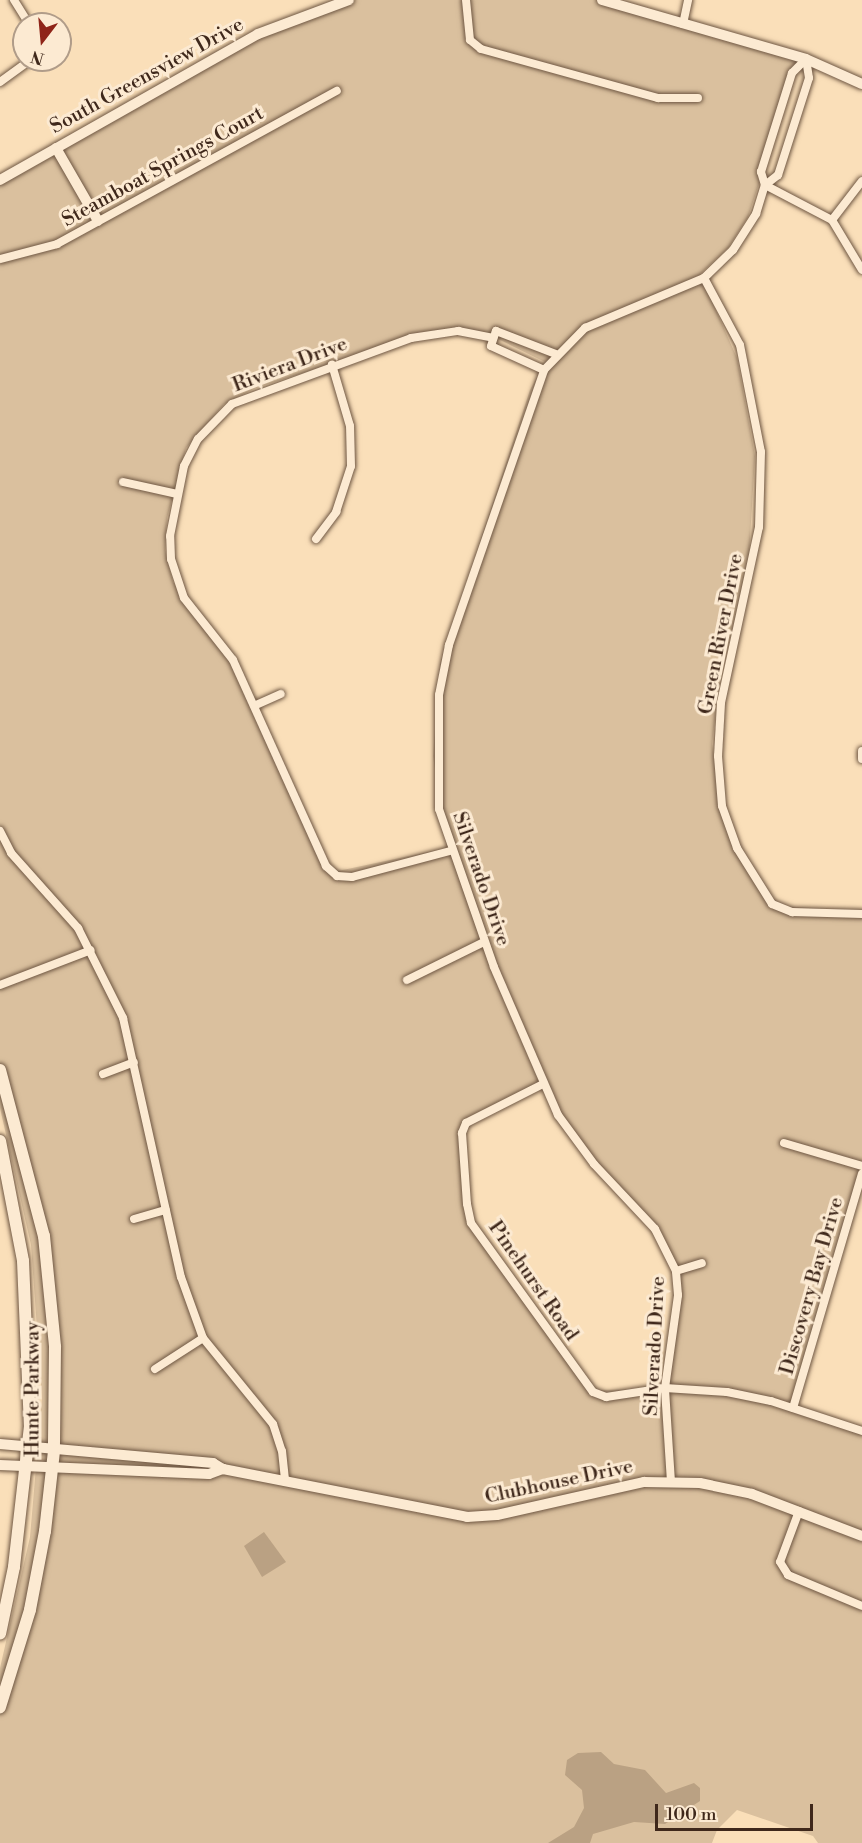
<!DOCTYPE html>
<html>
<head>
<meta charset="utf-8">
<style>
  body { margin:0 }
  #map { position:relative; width:862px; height:1843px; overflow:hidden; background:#fadfb9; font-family:"Libre Bodoni",serif }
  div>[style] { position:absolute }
  .green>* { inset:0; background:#dac09e }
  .water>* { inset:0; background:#baa183 }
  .roads { filter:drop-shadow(0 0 2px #6e5642) drop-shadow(0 0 2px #6e5642) }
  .minor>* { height:8px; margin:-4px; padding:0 4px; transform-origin:4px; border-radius:4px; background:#fcead2 }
  .tertiary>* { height:10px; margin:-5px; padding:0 5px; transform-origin:5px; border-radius:5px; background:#fcead2 }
  .secondary>* { height:12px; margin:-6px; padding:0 6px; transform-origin:6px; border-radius:6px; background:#fcead2 }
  span { translate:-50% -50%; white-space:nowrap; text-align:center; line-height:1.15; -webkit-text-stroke:6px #fcead2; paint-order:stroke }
  .street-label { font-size:20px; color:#3f281b }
  .north { position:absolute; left:12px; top:12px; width:60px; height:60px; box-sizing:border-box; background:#fcead2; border:2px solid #b09c89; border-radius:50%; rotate:196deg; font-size:16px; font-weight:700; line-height:24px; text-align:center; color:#3f281b }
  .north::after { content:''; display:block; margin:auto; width:21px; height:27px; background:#8f2418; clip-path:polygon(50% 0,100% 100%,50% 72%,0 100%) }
  .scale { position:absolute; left:655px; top:1804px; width:158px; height:27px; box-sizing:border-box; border:3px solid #3f281b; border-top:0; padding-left:8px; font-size:18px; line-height:21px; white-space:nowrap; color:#3f281b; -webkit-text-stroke:4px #fcead2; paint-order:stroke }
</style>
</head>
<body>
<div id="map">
  <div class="green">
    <i style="clip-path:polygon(evenodd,347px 0,604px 0,801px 57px,748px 217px,728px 248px,700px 274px,737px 358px,755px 456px,749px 555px,718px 694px,712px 744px,722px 815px,752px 879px,780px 906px,862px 911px,862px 1165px,791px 1404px,862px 1429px,862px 1843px,818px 1843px,813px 1836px,737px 1810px,717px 1830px,712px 1843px,0 1843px,0 1668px,30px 1537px,42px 1398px,31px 1245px,0 1108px,0 180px,238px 45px,347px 0,454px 331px,496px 338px,545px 362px,530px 390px,440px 663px,433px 756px,447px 848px,338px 871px,323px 860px,232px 663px,173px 582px,165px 550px,167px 518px,186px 448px,224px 404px,256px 388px,390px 345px,454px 331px,347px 0,543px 1085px,591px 1161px,669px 1250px,678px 1298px,664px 1389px,595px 1390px,470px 1220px,464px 1127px,543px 1085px)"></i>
  </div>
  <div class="water">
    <i style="clip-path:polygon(264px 1532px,286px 1562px,262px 1577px,244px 1546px)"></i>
    <i style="clip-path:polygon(601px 1752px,614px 1764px,645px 1770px,666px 1793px,694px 1783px,700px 1788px,700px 1801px,665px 1824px,634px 1822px,593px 1834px,590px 1843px,548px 1843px,574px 1827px,584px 1808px,582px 1790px,565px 1775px,567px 1760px,578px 1753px)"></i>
  </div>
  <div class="roads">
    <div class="minor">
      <i style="left:14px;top:0;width:28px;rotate:58deg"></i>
      <i style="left:466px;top:0;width:40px;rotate:84.3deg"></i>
      <i style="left:470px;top:40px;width:14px;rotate:39deg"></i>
      <i style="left:481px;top:49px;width:184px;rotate:15.5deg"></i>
      <i style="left:658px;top:98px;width:40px"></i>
      <i style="left:683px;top:24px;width:25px;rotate:-78deg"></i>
      <i style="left:0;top:82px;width:37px;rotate:-36deg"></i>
      <i style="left:765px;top:185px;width:76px;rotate:27.6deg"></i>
      <i style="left:832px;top:220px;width:58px;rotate:59deg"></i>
      <i style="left:832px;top:220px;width:49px;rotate:-52.4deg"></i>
      <i style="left:0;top:259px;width:59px;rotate:-14.7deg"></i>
      <i style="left:57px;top:244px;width:319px;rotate:-28.7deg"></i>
      <i style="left:704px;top:278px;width:76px;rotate:61.8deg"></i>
      <i style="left:740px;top:345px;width:109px;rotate:78.9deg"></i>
      <i style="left:761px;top:452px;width:75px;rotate:91.5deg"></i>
      <i style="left:759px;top:527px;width:180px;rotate:102.2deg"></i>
      <i style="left:721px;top:703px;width:53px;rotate:93.2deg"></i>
      <i style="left:718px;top:756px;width:50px;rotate:85.4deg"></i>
      <i style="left:722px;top:806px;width:45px;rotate:70.3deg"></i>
      <i style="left:737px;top:848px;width:66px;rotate:58deg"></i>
      <i style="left:772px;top:904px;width:22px;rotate:22deg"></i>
      <i style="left:792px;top:912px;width:70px;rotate:1.6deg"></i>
      <i style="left:544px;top:370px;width:58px;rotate:-155.6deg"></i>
      <i style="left:491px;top:346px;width:16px;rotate:-72deg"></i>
      <i style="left:496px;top:331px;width:64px;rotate:21deg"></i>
      <i style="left:123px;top:482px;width:55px;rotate:12.5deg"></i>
      <i style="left:316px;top:539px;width:34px;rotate:-53deg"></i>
      <i style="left:336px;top:512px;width:48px;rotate:-71.9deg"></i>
      <i style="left:351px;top:466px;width:40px;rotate:-91.4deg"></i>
      <i style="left:350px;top:426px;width:64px;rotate:-106.4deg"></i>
      <i style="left:256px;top:705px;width:27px;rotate:-24deg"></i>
      <i style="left:862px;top:751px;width:8px;rotate:90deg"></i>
      <i style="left:0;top:831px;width:25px;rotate:63deg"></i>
      <i style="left:11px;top:853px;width:101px;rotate:48.2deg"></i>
      <i style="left:78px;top:928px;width:101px;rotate:63.4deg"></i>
      <i style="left:123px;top:1018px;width:265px;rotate:77.4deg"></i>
      <i style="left:181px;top:1277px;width:65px;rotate:70.2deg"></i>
      <i style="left:203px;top:1338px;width:111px;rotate:50.9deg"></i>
      <i style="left:273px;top:1424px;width:28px;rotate:72deg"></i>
      <i style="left:282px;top:1451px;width:31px;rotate:84deg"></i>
      <i style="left:450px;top:851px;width:101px;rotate:165.1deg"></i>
      <i style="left:352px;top:877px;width:15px;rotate:-176deg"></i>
      <i style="left:337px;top:876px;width:15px;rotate:-138deg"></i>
      <i style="left:326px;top:866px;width:226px;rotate:-114.3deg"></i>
      <i style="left:233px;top:660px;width:79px;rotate:-128.3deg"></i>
      <i style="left:184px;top:598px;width:41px;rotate:-108.4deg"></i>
      <i style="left:171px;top:559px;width:23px;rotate:-92deg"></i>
      <i style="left:170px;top:536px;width:71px;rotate:-78.7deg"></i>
      <i style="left:184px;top:466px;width:30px;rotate:-63deg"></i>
      <i style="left:198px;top:439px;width:49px;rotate:-45.8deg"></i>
      <i style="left:232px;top:404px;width:191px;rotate:-20.2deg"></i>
      <i style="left:411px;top:338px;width:48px;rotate:-8.5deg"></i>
      <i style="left:458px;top:331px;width:36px;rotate:11deg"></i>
      <i style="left:407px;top:980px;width:86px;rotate:-26.3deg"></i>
      <i style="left:0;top:985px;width:97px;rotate:-21deg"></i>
      <i style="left:103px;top:1074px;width:33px;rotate:-21deg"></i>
      <i style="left:543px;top:1084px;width:86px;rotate:153.1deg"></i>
      <i style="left:466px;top:1123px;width:11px;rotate:112deg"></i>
      <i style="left:462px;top:1133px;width:71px;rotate:86deg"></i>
      <i style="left:467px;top:1204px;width:19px;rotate:78deg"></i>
      <i style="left:471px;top:1223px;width:208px;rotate:54.2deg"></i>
      <i style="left:593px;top:1392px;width:14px;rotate:21deg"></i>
      <i style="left:606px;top:1397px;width:60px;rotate:-8.7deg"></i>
      <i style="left:665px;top:1388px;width:62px;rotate:3.7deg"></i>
      <i style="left:727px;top:1392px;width:45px;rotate:11.6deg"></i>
      <i style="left:771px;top:1401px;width:96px;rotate:18.2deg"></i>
      <i style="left:784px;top:1143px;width:81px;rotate:16.4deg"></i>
      <i style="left:134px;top:1219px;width:33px;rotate:-16deg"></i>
      <i style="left:676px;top:1271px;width:27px;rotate:-17deg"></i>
      <i style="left:155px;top:1369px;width:57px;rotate:-32.9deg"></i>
      <i style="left:793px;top:1408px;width:244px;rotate:-73.6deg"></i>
      <i style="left:671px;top:1482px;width:94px;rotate:-93.7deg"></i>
      <i style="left:665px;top:1388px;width:94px;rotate:-82deg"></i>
      <i style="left:678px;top:1295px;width:24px;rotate:-95deg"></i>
      <i style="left:676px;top:1271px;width:47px;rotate:-116.6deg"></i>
      <i style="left:655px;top:1229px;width:89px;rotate:-133.2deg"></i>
      <i style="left:594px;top:1164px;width:61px;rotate:-126.3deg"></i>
      <i style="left:558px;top:1115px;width:161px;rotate:-113.4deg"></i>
      <i style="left:494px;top:967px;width:167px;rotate:-109.2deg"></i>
      <i style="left:439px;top:809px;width:114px;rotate:-90deg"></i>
      <i style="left:439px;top:695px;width:51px;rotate:-78.7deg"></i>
      <i style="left:449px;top:645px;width:291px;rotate:-70.9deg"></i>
      <i style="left:544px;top:370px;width:59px;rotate:-45.7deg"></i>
      <i style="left:585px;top:328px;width:129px;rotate:-22.8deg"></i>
      <i style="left:704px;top:278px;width:40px;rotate:-44deg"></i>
      <i style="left:733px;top:250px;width:43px;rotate:-57.4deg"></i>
      <i style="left:756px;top:214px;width:30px;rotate:-73deg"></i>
      <i style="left:765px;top:185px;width:14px;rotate:-107deg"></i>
      <i style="left:761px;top:172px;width:104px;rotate:-72.6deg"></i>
      <i style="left:792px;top:73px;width:20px;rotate:-45deg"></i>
      <i style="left:806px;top:59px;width:19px;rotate:81deg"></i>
      <i style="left:809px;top:78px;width:102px;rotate:107.7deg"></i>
      <i style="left:778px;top:175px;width:16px;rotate:142deg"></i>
      <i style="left:799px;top:1511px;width:54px;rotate:110.4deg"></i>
      <i style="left:780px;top:1562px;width:15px;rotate:58deg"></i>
      <i style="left:788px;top:1575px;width:80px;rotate:22.7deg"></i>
    </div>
    <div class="tertiary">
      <i style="left:602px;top:0;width:212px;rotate:16.1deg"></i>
      <i style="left:806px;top:59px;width:61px;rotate:24.1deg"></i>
      <i style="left:56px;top:148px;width:84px;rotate:60.1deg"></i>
      <i style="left:0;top:180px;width:296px;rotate:-29.5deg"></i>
      <i style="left:258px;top:34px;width:97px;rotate:-20.5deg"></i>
      <i style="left:0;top:1444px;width:214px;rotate:5.1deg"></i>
      <i style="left:213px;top:1463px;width:12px;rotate:31deg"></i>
      <i style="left:223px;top:1469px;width:249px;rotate:11.1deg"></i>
      <i style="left:467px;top:1517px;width:30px;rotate:-4deg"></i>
      <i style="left:497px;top:1515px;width:151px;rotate:-12.7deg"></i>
      <i style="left:644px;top:1482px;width:56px;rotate:1deg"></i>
      <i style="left:700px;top:1483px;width:53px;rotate:11.9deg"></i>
      <i style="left:752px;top:1494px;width:118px;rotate:20.9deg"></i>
      <i style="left:0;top:1465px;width:209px;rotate:2.5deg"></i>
      <i style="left:209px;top:1474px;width:15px;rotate:-20deg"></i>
    </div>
    <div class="secondary">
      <i style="left:0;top:1070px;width:172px;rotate:75.2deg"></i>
      <i style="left:44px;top:1236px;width:112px;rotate:84.3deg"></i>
      <i style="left:55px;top:1347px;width:104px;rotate:90.6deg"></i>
      <i style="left:54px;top:1451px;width:81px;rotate:96.4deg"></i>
      <i style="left:45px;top:1531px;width:80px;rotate:100.8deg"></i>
      <i style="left:30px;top:1610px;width:102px;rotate:107.2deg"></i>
      <i style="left:0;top:1141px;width:122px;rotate:79.1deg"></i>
      <i style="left:23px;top:1261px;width:165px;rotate:87.6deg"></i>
      <i style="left:30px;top:1426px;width:142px;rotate:96.5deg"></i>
      <i style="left:14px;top:1567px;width:68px;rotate:101.8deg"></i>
    </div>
  </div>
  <div class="street-label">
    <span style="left:147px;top:76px;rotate:-29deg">South Greensview Drive</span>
    <span style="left:163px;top:167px;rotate:-29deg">Steamboat Springs Court</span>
    <span style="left:290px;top:365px;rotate:-21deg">Riviera Drive</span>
    <span style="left:721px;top:634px;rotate:-79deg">Green River Drive</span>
    <span style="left:481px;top:879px;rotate:71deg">Silverado Drive</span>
    <span style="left:533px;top:1281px;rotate:55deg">Pinehurst Road</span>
    <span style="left:812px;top:1286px;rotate:-74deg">Discovery Bay Drive</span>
    <span style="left:655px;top:1346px;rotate:-87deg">Silverado Drive</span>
    <span style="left:33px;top:1389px;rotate:-90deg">Hunte Parkway</span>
    <span style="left:559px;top:1482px;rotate:-12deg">Clubhouse Drive</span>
  </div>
  <div class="north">N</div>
  <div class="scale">100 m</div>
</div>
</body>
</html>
